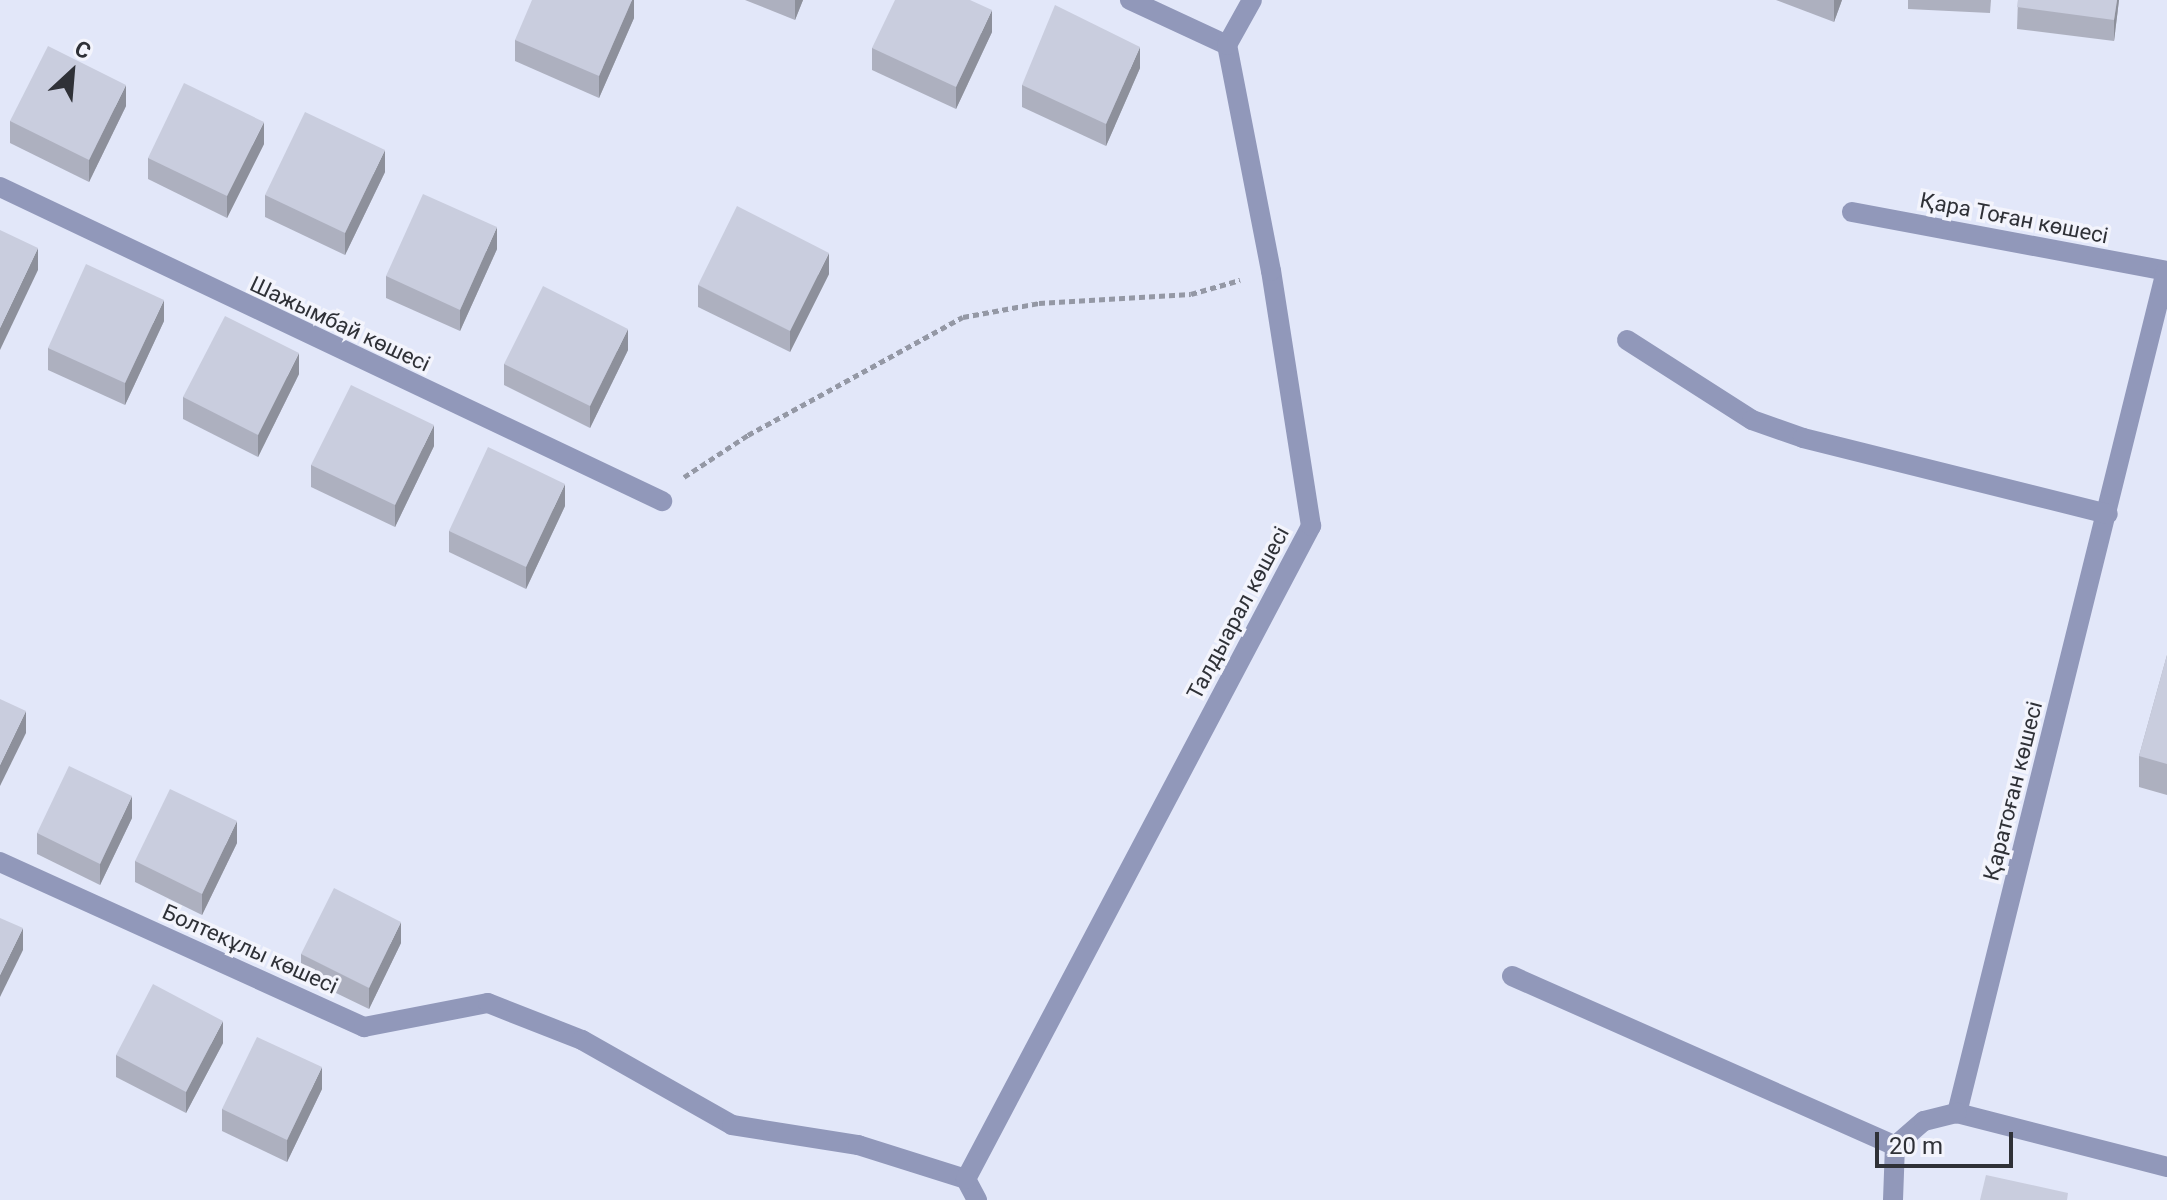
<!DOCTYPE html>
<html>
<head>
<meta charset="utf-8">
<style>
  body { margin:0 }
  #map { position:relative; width:2167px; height:1200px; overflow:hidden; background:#e2e7f9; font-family:Roboto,sans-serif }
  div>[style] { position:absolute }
  .path>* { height:5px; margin-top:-2.5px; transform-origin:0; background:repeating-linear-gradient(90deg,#9498a5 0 6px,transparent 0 10px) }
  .minor>* { height:20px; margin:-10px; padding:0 10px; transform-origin:10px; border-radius:10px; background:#9198ba }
  .wall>* { inset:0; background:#adb0bf }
  .shaded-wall>* { inset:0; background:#8d909b }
  .building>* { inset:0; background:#c9cdde }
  span { translate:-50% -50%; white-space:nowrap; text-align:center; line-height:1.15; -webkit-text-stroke:7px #f3f4fc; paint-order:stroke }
  .street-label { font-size:22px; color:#2f3137 }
  .north { position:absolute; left:32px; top:32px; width:80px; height:80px; -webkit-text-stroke:6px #f3f4fc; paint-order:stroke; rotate:26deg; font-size:22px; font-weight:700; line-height:32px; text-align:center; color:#2f3137 }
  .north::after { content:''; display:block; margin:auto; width:28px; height:36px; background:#2f3137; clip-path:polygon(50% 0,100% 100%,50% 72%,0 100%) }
  .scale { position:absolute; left:1875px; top:1132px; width:138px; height:36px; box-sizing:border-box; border:4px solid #2f3137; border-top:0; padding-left:10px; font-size:24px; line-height:28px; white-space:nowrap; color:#2f3137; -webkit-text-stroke:6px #f3f4fc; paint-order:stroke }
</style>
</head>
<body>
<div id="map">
  <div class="path">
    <i style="left:684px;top:477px;width:77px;rotate:-33.3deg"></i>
    <i style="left:748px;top:435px;width:245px;rotate:-28.8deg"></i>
    <i style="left:963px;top:317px;width:77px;rotate:-10.4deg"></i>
    <i style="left:1039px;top:303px;width:152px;rotate:-3.4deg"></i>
    <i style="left:1191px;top:294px;width:51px;rotate:-15.9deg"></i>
  </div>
  <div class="minor">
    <i style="left:1130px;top:0;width:107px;rotate:24.9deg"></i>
    <i style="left:0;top:187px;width:733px;rotate:25.38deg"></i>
    <i style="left:1852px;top:212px;width:320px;rotate:10.6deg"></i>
    <i style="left:2166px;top:271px;width:868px;rotate:103.94deg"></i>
    <i style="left:1957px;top:1113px;width:217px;rotate:14.4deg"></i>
    <i style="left:1627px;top:340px;width:148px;rotate:32.6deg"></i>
    <i style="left:1752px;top:420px;width:54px;rotate:19.4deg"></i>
    <i style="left:1803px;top:438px;width:314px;rotate:14deg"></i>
    <i style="left:0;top:862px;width:400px;rotate:24.4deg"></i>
    <i style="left:364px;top:1027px;width:126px;rotate:-11deg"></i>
    <i style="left:488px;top:1003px;width:101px;rotate:21.5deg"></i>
    <i style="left:582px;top:1040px;width:172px;rotate:29.5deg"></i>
    <i style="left:732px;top:1125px;width:128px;rotate:9deg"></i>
    <i style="left:858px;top:1145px;width:113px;rotate:17.5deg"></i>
    <i style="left:1512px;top:976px;width:419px;rotate:23.9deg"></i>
    <i style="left:977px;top:1200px;width:24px;rotate:-118deg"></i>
    <i style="left:966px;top:1179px;width:739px;rotate:-62.15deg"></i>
    <i style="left:1311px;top:526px;width:258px;rotate:-98.9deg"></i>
    <i style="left:1271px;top:271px;width:230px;rotate:-101deg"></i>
    <i style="left:1227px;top:45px;width:51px;rotate:-60.9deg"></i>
    <i style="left:1893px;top:1200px;width:54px;rotate:-87.9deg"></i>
    <i style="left:1895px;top:1146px;width:38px;rotate:-41deg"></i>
    <i style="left:1924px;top:1121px;width:34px;rotate:-14deg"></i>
  </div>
  <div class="wall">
    <i style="clip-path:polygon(634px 0,634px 18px,599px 98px,515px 61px,515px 40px)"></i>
    <i style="clip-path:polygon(745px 0,803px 0,795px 20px)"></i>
    <i style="clip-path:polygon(1776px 0,1842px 0,1834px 22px)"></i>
    <i style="clip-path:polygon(1908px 0,1991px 0,1990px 13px,1908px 9px)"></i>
    <i style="clip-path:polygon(2018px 0,2119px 0,2114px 41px,2017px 29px)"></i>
    <i style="clip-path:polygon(992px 32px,956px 109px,872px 70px,872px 48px)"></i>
    <i style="clip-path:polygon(1140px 68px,1106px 146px,1022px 107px,1022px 85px)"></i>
    <i style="clip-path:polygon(126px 106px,89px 182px,10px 143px,10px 121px)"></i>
    <i style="clip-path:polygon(264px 144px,227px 218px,148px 179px,148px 158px)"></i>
    <i style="clip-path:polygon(385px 172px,345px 255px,265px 217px,265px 195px)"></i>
    <i style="clip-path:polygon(497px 249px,460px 331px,386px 298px,386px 276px)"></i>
    <i style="clip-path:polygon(829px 274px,790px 352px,698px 307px,698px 285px)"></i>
    <i style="clip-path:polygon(164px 321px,125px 405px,48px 370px,48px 348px)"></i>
    <i style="clip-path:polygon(628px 350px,590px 428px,504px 385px,504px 364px)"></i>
    <i style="clip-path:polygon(299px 374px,258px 457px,183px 419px,183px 397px)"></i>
    <i style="clip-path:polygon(434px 446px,395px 527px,311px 487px,311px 465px)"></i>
    <i style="clip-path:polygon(565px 506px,526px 589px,449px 552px,449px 531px)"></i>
    <i style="clip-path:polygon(2167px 655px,2167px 795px,2139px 787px,2139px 756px)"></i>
    <i style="clip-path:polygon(132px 818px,100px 885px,37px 854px,37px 833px)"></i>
    <i style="clip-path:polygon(237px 843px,202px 915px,135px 882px,135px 861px)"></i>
    <i style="clip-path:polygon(401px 943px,369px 1009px,301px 976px,301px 954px)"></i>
    <i style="clip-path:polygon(223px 1043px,186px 1113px,116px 1077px,116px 1055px)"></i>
    <i style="clip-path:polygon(322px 1089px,287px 1162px,222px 1131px,222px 1109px)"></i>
  </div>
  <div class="shaded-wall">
    <i style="clip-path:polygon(632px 0,634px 0,634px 18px,599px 98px,599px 76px)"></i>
    <i style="clip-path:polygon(795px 0,803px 0,795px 20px)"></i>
    <i style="clip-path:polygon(1834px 0,1842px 0,1834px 22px)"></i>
    <i style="clip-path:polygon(2117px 0,2119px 0,2114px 41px,2114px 20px)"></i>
    <i style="clip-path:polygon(992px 10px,992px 32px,956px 109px,956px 87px)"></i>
    <i style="clip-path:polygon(1140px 47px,1140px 68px,1106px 146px,1106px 124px)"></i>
    <i style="clip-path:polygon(126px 85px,126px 106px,89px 182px,89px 160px)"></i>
    <i style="clip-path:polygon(264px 122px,264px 144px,227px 218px,227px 196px)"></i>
    <i style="clip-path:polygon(385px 150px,385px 172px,345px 255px,345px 233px)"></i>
    <i style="clip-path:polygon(497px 227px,497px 249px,460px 331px,460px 310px)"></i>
    <i style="clip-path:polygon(38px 248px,38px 270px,0 350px,0 328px)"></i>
    <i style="clip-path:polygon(829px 253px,829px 274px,790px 352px,790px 331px)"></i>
    <i style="clip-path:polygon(164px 300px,164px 321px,125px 405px,125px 383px)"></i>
    <i style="clip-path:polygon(628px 329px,628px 350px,590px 428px,590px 406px)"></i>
    <i style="clip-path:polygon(299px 353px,299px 374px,258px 457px,258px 435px)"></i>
    <i style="clip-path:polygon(434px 425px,434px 446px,395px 527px,395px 505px)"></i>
    <i style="clip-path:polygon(565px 484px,565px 506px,526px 589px,526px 567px)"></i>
    <i style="clip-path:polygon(26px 711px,26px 733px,0 786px,0 765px)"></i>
    <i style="clip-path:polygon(132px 796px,132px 818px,100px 885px,100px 864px)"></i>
    <i style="clip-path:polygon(237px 821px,237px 843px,202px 915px,202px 894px)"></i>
    <i style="clip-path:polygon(401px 922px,401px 943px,369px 1009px,369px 988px)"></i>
    <i style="clip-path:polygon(23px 928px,23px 950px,0 997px,0 975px)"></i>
    <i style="clip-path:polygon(223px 1021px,223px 1043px,186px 1113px,186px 1092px)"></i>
    <i style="clip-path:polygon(322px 1067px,322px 1089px,287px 1162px,287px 1140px)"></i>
  </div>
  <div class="building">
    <i style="clip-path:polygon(532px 0,632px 0,599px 76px,515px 40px)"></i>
    <i style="clip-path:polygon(895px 0,970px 0,992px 10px,956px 87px,872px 48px)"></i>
    <i style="clip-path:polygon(2018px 0,2117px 0,2114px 20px,2017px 7px)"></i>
    <i style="clip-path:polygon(1055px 5px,1140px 47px,1106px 124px,1022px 85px)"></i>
    <i style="clip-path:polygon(48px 46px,126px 85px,89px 160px,10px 121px)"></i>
    <i style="clip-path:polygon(184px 83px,264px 122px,227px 196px,148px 158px)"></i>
    <i style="clip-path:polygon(305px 112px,385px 150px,345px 233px,265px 195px)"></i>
    <i style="clip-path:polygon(423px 194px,497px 227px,460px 310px,386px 276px)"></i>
    <i style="clip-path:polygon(737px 206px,829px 253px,790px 331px,698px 285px)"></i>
    <i style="clip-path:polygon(0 230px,38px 248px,0 328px)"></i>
    <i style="clip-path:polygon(86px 264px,164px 300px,125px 383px,48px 348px)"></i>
    <i style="clip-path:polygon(543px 286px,628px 329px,590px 406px,504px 364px)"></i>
    <i style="clip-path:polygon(225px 316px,299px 353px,258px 435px,183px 397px)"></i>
    <i style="clip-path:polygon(351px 385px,434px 425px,395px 505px,311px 465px)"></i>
    <i style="clip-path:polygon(488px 447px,565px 484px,526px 567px,449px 531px)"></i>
    <i style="clip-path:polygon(2167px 655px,2167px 764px,2139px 756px)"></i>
    <i style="clip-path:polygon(0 699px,26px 711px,0 765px)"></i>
    <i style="clip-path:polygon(69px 766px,132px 796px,100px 864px,37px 833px)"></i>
    <i style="clip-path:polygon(170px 789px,237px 821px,202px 894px,135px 861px)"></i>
    <i style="clip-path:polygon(334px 888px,401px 922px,369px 988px,301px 954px)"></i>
    <i style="clip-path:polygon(0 918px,23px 928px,0 975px)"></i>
    <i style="clip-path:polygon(153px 984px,223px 1021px,186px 1092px,116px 1055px)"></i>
    <i style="clip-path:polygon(257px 1037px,322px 1067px,287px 1140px,222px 1109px)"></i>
    <i style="clip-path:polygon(1986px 1175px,2068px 1193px,2067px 1200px,1980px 1200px)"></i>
  </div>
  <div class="street-label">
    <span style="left:2014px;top:218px;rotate:11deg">Қара Тоған көшесі</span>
    <span style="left:340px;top:324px;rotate:25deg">Шажымбай көшесі</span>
    <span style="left:1238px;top:613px;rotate:-62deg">Талдыарал көшесі</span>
    <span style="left:2013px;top:791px;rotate:-76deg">Қаратоған көшесі</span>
    <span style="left:250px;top:949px;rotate:24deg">Болтекұлы көшесі</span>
  </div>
  <div class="north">С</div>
  <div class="scale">20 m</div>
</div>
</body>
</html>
